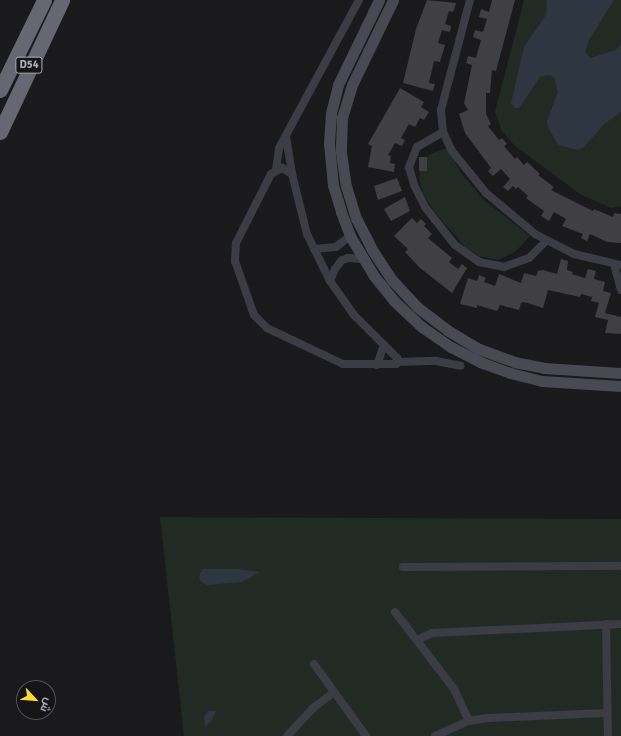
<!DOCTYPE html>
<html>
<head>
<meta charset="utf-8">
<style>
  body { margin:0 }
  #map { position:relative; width:621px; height:736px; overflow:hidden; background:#1a1a1c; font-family:Signika,Cairo,sans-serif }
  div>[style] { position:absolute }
  .green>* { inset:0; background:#212b24 }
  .water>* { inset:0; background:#2e3642 }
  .building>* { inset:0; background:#3f3f44 }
  .street>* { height:8px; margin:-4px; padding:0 4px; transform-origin:4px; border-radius:4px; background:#3c3c44 }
  .secondary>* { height:11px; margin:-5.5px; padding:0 5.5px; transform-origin:5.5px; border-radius:5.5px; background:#484952 }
  .highway>* { height:15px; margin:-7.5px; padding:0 7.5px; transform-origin:7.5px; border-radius:7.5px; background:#666773 }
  span { translate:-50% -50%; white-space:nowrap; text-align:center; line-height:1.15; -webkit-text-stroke:4px #151517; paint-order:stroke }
  .shield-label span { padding:1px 3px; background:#151517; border:1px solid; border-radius:3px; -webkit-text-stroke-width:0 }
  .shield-label { font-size:11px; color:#acaebc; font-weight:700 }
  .north { position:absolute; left:16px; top:680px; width:40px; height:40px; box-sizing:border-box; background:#151517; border:1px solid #515259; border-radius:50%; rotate:116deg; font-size:11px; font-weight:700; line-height:16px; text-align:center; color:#acaebc }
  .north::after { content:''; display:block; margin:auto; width:14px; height:18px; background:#fdda31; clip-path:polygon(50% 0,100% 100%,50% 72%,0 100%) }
</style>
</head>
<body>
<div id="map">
  <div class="green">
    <i style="clip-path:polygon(524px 0,621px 0,621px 206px,611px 208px,580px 194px,515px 146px,502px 131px,495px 112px)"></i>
    <i style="clip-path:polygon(447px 148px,461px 173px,484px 200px,530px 236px,515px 252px,498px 260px,479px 256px,465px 247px,434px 211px,423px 193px,419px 178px,421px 164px,430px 154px)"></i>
    <i style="clip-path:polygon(160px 517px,621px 519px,621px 736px,184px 736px)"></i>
  </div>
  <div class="water">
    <i style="clip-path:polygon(547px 0,614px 0,589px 40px,585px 52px,590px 58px,616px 50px,621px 45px,621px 112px,604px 124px,584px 147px,578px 150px,558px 145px,548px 127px,547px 121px,558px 92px,554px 77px,548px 75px,540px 77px,519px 108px,515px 108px,511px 103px,524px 47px,546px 15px)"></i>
    <i style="clip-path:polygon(202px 569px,237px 569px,260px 572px,242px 582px,207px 585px,201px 582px,199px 577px)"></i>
    <i style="clip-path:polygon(208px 711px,216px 711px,212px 720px,205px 727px,204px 717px)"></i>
  </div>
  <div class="building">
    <i style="clip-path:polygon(427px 0,456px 3px,453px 12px,449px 11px,445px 24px,451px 26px,450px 32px,442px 30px,438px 43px,445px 45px,440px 62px,434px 61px,429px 83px,435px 84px,433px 91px,403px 83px,416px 29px)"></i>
    <i style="clip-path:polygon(492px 0,515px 0,496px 71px,492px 70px,490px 93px,486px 93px,486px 114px,491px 124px,488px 126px,499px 140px,502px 138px,507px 144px,504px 146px,515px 159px,517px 157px,524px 165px,527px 162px,540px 174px,538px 175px,554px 187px,551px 190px,593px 211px,594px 209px,613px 217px,614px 213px,621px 214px,621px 243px,607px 242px,590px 234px,587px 241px,581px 238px,583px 234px,562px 226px,566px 219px,554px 212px,549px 221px,541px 216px,544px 211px,526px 198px,528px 196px,518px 187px,516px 189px,513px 186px,508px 191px,503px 187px,510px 179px,501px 169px,493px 176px,488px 171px,491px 168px,465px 133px,459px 114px,468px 110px,464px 103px,472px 65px,466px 63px,468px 56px,476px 58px,481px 40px,473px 37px,475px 30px,483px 32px,487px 19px,479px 17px,481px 9px,489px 12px)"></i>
    <i style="clip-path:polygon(400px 88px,424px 102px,421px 107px,429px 112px,424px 120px,420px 118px,415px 127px,409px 124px,401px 138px,405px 140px,402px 146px,395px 143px,388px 155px,391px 156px,390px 163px,395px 164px,394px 172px,368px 167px,372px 146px,368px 144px)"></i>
    <i style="clip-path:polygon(419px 157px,427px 157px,427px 171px,419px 171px)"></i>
    <i style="clip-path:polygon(397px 178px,402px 191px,378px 200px,374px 186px)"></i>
    <i style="clip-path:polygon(405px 197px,410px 211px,391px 221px,384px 209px)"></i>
    <i style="clip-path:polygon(412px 218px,417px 223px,421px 219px,426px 224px,424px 226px,432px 234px,428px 238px,452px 258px,449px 262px,458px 269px,462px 264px,467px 268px,452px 293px,420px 268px,405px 252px,408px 249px,394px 236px)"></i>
    <i style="clip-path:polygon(561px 259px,568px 261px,567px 270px,573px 272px,572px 274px,585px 278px,588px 269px,596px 271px,594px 279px,605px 282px,603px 291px,611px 293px,605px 313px,621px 317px,621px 334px,605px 333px,608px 320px,595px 317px,599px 303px,591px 301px,592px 297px,581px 294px,580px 297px,548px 290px,543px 308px,524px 302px,521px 303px,519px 310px,500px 305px,497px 311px,477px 305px,477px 308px,460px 304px,468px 278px,477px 281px,479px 275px,486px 278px,484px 282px,495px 286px,499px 274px,521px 283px,524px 273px,536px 276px,538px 271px,543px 270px,557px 274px)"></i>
  </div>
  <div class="street">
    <i style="left:470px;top:0;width:114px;rotate:104.8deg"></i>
    <i style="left:441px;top:110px;width:22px;rotate:85deg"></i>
    <i style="left:443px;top:132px;width:21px;rotate:65deg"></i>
    <i style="left:452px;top:151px;width:54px;rotate:51deg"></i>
    <i style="left:486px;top:193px;width:64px;rotate:39.9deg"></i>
    <i style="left:535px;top:234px;width:44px;rotate:27.1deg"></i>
    <i style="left:574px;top:254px;width:48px;rotate:13.2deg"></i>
    <i style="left:443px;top:132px;width:30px;rotate:150deg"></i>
    <i style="left:417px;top:147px;width:22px;rotate:112deg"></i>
    <i style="left:409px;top:167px;width:19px;rotate:74deg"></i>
    <i style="left:414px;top:185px;width:25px;rotate:63deg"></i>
    <i style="left:425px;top:207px;width:48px;rotate:51.7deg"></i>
    <i style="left:455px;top:245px;width:29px;rotate:35deg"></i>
    <i style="left:479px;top:262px;width:25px;rotate:11deg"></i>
    <i style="left:504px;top:267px;width:27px;rotate:-20deg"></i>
    <i style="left:529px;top:258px;width:24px;rotate:-45deg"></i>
    <i style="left:286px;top:136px;width:38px;rotate:81deg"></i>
    <i style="left:282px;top:168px;width:12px;rotate:31deg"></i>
    <i style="left:292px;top:174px;width:62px;rotate:76deg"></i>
    <i style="left:307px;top:234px;width:52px;rotate:63.9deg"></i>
    <i style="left:330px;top:281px;width:42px;rotate:54.8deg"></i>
    <i style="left:354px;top:315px;width:61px;rotate:45deg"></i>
    <i style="left:397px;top:358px;width:6px;rotate:99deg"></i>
    <i style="left:396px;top:364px;width:53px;rotate:180deg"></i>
    <i style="left:343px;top:364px;width:84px;rotate:-154.7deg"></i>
    <i style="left:267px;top:328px;width:18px;rotate:-135deg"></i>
    <i style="left:254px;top:315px;width:57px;rotate:-109.4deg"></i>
    <i style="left:235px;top:261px;width:18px;rotate:-87deg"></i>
    <i style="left:236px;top:243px;width:77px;rotate:-63.1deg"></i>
    <i style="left:271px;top:174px;width:13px;rotate:-29deg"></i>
    <i style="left:276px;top:170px;width:22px;rotate:-82deg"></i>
    <i style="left:279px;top:148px;width:168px;rotate:-61.6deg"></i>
    <i style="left:314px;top:249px;width:22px;rotate:-5deg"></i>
    <i style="left:336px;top:247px;width:18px;rotate:-38deg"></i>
    <i style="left:614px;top:264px;width:27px;rotate:75deg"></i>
    <i style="left:330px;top:281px;width:13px;rotate:-67deg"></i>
    <i style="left:335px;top:269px;width:11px;rotate:-52deg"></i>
    <i style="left:342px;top:260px;width:6px;rotate:-18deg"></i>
    <i style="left:348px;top:258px;width:15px;rotate:4deg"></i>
    <i style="left:398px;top:362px;width:38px;rotate:-2deg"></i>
    <i style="left:436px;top:361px;width:25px;rotate:11deg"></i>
    <i style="left:377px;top:365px;width:21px;rotate:-71deg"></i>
    <i style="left:403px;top:567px;width:218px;rotate:-0.3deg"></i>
    <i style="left:395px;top:612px;width:97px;rotate:52.5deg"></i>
    <i style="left:454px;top:689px;width:35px;rotate:65deg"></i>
    <i style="left:606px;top:624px;width:112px;rotate:89deg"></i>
    <i style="left:417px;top:640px;width:17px;rotate:-25deg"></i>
    <i style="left:432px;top:633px;width:189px;rotate:-2.7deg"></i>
    <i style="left:314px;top:664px;width:89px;rotate:54.2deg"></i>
    <i style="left:287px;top:736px;width:38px;rotate:-47deg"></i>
    <i style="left:313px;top:708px;width:26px;rotate:-37deg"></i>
    <i style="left:435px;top:736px;width:37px;rotate:-24deg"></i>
    <i style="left:469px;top:721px;width:19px;rotate:-9deg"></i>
    <i style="left:488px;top:718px;width:118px;rotate:-2.4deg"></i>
  </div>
  <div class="secondary">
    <i style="left:379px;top:0;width:94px;rotate:115.8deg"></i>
    <i style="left:338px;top:85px;width:30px;rotate:104deg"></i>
    <i style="left:331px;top:114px;width:29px;rotate:94deg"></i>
    <i style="left:329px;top:143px;width:42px;rotate:84.6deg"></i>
    <i style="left:333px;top:185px;width:28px;rotate:73deg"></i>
    <i style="left:341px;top:212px;width:26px;rotate:69deg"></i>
    <i style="left:350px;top:236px;width:47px;rotate:59deg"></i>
    <i style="left:374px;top:276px;width:32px;rotate:51deg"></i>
    <i style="left:394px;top:301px;width:38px;rotate:43deg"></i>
    <i style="left:422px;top:327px;width:35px;rotate:35deg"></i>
    <i style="left:451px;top:347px;width:33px;rotate:27deg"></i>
    <i style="left:480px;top:362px;width:32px;rotate:20deg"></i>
    <i style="left:510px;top:373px;width:33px;rotate:14deg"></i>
    <i style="left:542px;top:381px;width:79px;rotate:3.6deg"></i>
    <i style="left:393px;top:0;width:94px;rotate:115.8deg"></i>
    <i style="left:352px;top:85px;width:34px;rotate:107deg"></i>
    <i style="left:342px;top:118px;width:34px;rotate:92deg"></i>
    <i style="left:341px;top:152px;width:34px;rotate:82deg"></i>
    <i style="left:346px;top:186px;width:34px;rotate:73deg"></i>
    <i style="left:356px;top:218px;width:34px;rotate:63deg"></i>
    <i style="left:371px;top:248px;width:38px;rotate:57deg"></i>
    <i style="left:392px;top:280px;width:37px;rotate:47deg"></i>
    <i style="left:417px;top:307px;width:38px;rotate:37deg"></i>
    <i style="left:447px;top:330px;width:37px;rotate:31deg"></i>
    <i style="left:479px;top:349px;width:37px;rotate:20deg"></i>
    <i style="left:514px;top:362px;width:31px;rotate:11deg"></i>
    <i style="left:544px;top:368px;width:77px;rotate:3.7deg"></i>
  </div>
  <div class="highway">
    <i style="left:0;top:90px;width:100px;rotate:-63.9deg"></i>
    <i style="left:0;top:132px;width:146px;rotate:-64.8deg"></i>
  </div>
  <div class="shield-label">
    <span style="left:29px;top:65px">D54</span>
  </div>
  <div class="north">ش</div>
</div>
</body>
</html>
